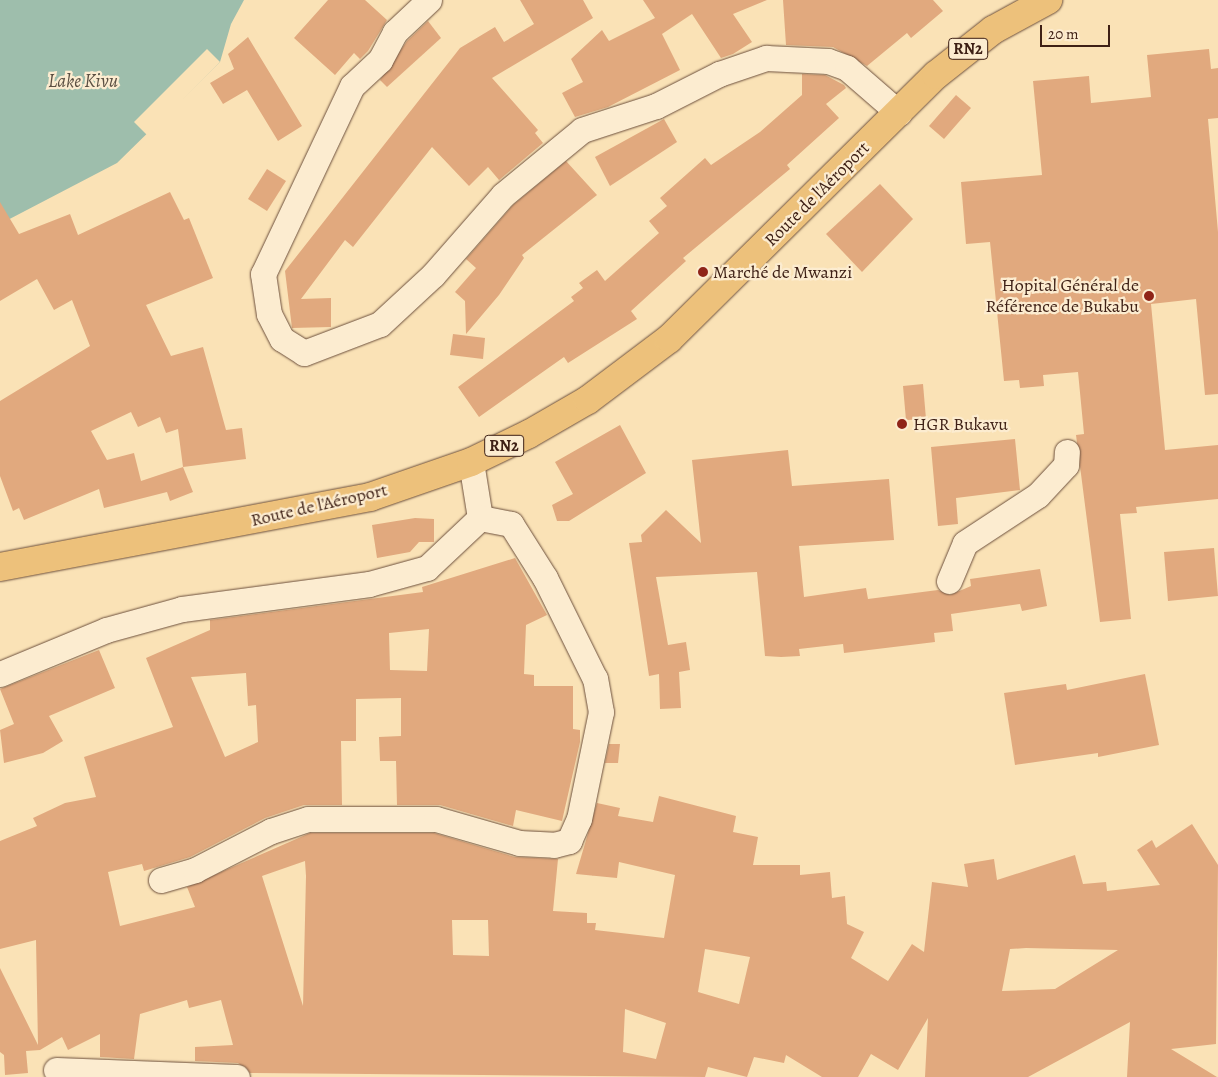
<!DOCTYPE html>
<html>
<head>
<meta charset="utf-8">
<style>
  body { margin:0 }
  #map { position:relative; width:1218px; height:1077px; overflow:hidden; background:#fae2b6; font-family:Alegreya,serif }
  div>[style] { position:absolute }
  .water>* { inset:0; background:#9ebeac }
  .pier>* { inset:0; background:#fae2b6 }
  .building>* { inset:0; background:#e1a97e }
  .roads { filter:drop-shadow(0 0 1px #6d503d) drop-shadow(0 0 1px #6d503d) }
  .street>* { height:25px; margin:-12.5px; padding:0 12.5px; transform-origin:12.5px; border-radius:12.5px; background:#fcecd0 }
  .highway>* { height:28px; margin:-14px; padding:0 14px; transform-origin:14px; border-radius:14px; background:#edc17b }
  .dots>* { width:14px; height:14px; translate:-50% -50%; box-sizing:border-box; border:2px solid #fcecd0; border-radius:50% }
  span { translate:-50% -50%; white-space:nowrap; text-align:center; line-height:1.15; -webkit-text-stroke:4.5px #fcecd0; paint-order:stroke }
  .shield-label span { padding:1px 4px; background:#fcecd0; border:1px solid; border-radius:4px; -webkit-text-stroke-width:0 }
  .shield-label { font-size:16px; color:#3e2015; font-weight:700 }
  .street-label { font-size:18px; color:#3e2015 }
  .poi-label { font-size:18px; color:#3e2015 }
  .left { translate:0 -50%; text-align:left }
  .right { translate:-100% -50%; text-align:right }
  .water-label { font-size:19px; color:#5b4f42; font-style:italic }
  .scale { position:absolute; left:1040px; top:25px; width:70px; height:22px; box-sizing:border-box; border:2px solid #3e2015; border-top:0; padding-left:6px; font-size:15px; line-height:18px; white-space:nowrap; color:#3e2015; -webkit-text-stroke:4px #fcecd0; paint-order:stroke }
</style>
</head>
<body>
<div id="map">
  <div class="water">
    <i style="clip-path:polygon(0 0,244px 0,231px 24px,220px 62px,117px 163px,0 224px)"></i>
  </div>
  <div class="pier">
    <i style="clip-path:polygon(207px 49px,220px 62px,147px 135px,134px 122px)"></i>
  </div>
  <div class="building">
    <i style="clip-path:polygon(328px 0,365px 0,387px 20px,368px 51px,360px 59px,354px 53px,335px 75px,294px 38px)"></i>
    <i style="clip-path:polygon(520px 0,583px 0,593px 18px,492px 78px,538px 130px,535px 133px,543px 143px,499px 180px,488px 167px,469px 186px,432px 147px,353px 247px,345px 240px,301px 299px,331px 298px,331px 327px,292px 328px,285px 271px,460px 48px,495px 27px,504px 42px,534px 24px)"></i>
    <i style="clip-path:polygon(643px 0,767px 0,733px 14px,752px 42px,733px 54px,721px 58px,692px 14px,662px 34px,680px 70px,608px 107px,575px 117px,562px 93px,583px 82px,571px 59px,602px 30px,609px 41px,655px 18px)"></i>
    <i style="clip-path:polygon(783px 0,933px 0,943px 11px,911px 38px,907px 33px,867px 66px,833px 47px,786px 45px)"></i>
    <i style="clip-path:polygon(428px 21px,441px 38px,387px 87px,380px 80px,407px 41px)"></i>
    <i style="clip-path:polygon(248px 37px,302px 126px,278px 141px,247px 90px,223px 104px,210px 83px,234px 69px,228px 54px)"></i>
    <i style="clip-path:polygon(1209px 49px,1211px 69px,1218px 68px,1218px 118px,1208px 119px,1218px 232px,1218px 394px,1205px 395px,1196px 299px,1151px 304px,1165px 450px,1218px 445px,1218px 499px,1136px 507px,1137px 513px,1120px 514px,1131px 619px,1100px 622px,1076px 435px,1084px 434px,1078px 372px,1043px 375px,1044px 386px,1020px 388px,1019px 380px,1004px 381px,990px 242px,966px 244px,961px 182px,1042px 175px,1033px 81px,1089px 76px,1091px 103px,1151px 97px,1147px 55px)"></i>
    <i style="clip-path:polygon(802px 74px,825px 75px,844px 85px,846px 88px,826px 104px,839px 118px,787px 165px,790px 169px,683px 258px,686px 261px,631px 311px,637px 319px,568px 363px,564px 357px,479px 417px,458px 387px,574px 301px,571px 297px,583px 288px,579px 283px,597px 270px,605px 281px,659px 233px,649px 221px,667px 206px,660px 198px,705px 158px,711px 165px,760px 132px,802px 95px)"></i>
    <i style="clip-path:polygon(956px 95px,971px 108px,944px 139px,929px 126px)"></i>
    <i style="clip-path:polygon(664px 119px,677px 142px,610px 186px,595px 157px)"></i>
    <i style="clip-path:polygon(566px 161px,597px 195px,522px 255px,524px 258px,499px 295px,466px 334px,465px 301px,455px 292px,476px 268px,466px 259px,513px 205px)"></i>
    <i style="clip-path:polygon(267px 169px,286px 181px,267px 211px,248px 199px)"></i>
    <i style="clip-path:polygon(880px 184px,913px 219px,862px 272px,826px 234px)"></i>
    <i style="clip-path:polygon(evenodd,170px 192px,184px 220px,189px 218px,213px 278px,146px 305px,171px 356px,203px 347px,226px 430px,242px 428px,246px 459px,183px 467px,193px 492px,170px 501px,167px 492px,104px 508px,99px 489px,24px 520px,19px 508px,13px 511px,0 476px,0 401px,90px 346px,72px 300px,54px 310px,37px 279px,0 301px,0 202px,19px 234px,70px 214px,78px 235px,170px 192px,131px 412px,138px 427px,160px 417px,166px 433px,178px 429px,183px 467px,141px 481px,134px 453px,107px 460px,91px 431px,131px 412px)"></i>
    <i style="clip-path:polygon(453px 334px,485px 338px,483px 359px,450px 355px)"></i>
    <i style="clip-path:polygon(923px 384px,926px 419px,906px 420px,903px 386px)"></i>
    <i style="clip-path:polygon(620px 425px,646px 473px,569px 521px,557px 521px,552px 505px,573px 494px,555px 462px)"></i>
    <i style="clip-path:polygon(1015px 439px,1020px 490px,956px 498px,958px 524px,938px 526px,931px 447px)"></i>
    <i style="clip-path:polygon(788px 450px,792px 486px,889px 479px,894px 540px,799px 546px,804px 597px,866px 588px,868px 599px,938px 590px,950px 595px,971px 586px,970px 579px,1040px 569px,1047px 606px,1022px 611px,1020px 604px,951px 614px,953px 631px,934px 633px,935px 642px,844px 653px,843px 644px,799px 649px,800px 656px,781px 657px,765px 656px,757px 572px,656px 577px,668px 645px,686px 642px,690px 670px,679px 672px,681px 708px,660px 709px,659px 674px,649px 676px,629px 543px,642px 542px,641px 535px,666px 510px,701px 543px,692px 460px)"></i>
    <i style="clip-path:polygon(415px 518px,434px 519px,434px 542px,419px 542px,410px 552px,377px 558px,372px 525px)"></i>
    <i style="clip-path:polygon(1214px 548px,1218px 596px,1168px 601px,1164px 552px)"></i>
    <i style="clip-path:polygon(evenodd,515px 558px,547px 615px,526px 625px,524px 674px,534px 675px,534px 686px,573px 686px,573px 729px,580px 730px,580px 742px,562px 821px,516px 810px,513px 826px,440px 805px,397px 805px,396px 761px,380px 761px,379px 737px,401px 736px,401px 698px,356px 699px,356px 741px,341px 741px,342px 805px,304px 805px,265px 818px,190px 857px,144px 871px,142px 864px,108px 872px,120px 926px,195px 907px,187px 887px,310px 833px,434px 833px,515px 857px,558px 859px,553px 911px,587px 913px,587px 923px,596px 923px,595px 930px,664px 938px,675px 875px,619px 862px,617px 878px,576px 874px,597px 803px,620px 808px,618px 816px,653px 822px,659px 796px,736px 816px,733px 832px,758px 837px,753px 865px,800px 865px,800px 875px,830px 872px,832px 898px,845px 896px,847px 924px,864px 932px,851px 958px,888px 981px,912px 944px,924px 952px,932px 882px,968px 887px,964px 864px,994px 859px,997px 880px,1075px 855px,1083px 884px,1106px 882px,1107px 891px,1160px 885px,1137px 850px,1152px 840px,1156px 848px,1192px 824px,1218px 865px,1216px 1044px,1171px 1049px,1217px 1077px,1127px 1077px,1130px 1022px,1028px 1077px,925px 1077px,928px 1018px,898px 1070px,871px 1054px,858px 1077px,822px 1077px,786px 1055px,784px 1063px,754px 1057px,747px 1077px,708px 1067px,705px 1077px,250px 1073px,238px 1063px,195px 1061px,195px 1047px,233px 1045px,221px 1000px,189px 1008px,187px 1000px,140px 1014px,134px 1059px,100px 1057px,100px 1034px,68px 1050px,62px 1037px,40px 1050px,26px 1051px,28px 1073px,5px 1075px,4px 1055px,0 1052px,0 968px,38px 1045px,36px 940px,0 949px,0 841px,37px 826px,33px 818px,65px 803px,96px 797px,84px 757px,173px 727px,146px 658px,210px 630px,210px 620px,423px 592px,422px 587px,515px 558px,429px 629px,427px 671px,390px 670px,389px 633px,429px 629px,515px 558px,246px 673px,248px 706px,256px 705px,258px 742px,225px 757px,191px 677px,246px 673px,515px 558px,305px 861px,306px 876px,303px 1006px,262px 876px,305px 861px,515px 558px,452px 920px,488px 920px,489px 956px,453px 955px,452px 920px,515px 558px,705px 949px,750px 957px,739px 1004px,698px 992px,705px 949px,515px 558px,1010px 949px,1026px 948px,1118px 950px,1055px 989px,1002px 991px,1010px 949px,515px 558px,625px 1009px,666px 1023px,656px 1059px,623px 1052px,625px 1009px)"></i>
    <i style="clip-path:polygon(99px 650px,115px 688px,49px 716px,63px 741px,43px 753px,4px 763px,0 730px,14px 724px,0 689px)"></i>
    <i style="clip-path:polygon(1145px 674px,1159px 745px,1098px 757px,1098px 753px,1015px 765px,1004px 693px,1066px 684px,1067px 690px)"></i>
    <i style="clip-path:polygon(609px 744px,620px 744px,618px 763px,605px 763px)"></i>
  </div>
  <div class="roads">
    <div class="street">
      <i style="left:429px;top:0;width:47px;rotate:136.7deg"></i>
      <i style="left:395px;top:32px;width:32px;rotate:118deg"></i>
      <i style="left:380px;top:60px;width:38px;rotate:137deg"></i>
      <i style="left:352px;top:86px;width:208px;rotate:115.3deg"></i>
      <i style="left:263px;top:274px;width:40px;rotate:81.5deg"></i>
      <i style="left:269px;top:314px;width:28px;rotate:63deg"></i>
      <i style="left:282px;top:339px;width:26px;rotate:32deg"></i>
      <i style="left:304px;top:353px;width:81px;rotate:-20.9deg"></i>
      <i style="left:380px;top:324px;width:72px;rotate:-42.8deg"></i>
      <i style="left:433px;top:275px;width:106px;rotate:-48.8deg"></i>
      <i style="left:503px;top:195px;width:102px;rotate:-39.4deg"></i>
      <i style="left:582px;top:130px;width:78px;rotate:-18deg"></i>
      <i style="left:656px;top:106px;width:71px;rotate:-26.9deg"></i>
      <i style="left:719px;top:74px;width:50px;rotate:-18.8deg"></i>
      <i style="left:766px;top:58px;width:62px;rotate:2.8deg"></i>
      <i style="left:828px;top:61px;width:20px;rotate:20deg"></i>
      <i style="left:847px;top:68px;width:69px;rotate:40.9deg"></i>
      <i style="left:949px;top:581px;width:41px;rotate:-67.2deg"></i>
      <i style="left:965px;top:543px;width:87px;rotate:-33.3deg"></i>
      <i style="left:1038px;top:495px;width:41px;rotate:-47deg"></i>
      <i style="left:1066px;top:465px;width:13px;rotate:-86deg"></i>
      <i style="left:0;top:674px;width:115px;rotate:-22.5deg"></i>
      <i style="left:106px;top:630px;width:79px;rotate:-15.4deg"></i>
      <i style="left:182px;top:609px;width:189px;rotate:-7.6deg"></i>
      <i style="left:369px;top:584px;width:60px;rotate:-15.4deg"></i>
      <i style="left:427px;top:568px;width:73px;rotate:-43.3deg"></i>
      <i style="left:480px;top:518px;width:57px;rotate:-99.1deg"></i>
      <i style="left:161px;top:880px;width:35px;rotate:-16deg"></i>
      <i style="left:195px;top:870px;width:85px;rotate:-27.2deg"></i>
      <i style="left:271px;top:831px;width:39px;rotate:-18deg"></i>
      <i style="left:308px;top:819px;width:128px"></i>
      <i style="left:436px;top:819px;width:86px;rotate:16.1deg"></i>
      <i style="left:519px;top:843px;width:35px;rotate:3deg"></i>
      <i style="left:554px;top:845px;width:16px;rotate:-15deg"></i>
      <i style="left:569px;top:841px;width:24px;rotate:-66deg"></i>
      <i style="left:579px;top:819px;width:109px;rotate:-78.4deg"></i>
      <i style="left:601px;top:712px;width:34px;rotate:-100deg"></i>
      <i style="left:595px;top:679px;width:113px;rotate:-116.3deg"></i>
      <i style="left:545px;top:578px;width:64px;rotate:-122.2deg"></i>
      <i style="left:511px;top:524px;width:32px;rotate:-169deg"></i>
      <i style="left:56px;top:1070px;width:181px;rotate:2.2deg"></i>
    </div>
    <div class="highway">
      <i style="left:0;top:567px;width:377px;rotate:-10.7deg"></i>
      <i style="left:370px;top:497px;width:107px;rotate:-19.1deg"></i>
      <i style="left:471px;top:462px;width:64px;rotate:-25.8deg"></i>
      <i style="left:529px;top:434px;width:68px;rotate:-30deg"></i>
      <i style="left:588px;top:400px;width:101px;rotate:-37deg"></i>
      <i style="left:669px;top:339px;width:375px;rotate:-44.7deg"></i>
      <i style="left:936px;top:75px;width:73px;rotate:-38.3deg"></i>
      <i style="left:993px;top:30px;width:63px;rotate:-28.6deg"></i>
    </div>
  </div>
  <div class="dots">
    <i style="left:703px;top:272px;background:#8f2418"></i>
    <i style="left:1149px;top:296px;background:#8f2418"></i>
    <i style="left:902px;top:424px;background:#8f2418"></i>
  </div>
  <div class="shield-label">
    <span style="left:968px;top:49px">RN2</span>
    <span style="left:504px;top:446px">RN2</span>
  </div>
  <div class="street-label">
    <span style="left:817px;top:194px;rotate:-45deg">Route de l'Aéroport</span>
    <span style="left:319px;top:505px;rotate:-13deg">Route de l'Aéroport</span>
  </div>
  <div class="poi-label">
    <span class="left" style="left:713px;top:272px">Marché de Mwanzi</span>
    <span class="right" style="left:1139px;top:296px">Hopital Général de<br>Référence de Bukabu</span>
    <span class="left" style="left:913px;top:424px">HGR Bukavu</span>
  </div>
  <div class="water-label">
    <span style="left:83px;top:82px">Lake Kivu</span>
  </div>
  <div class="scale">20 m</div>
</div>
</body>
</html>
